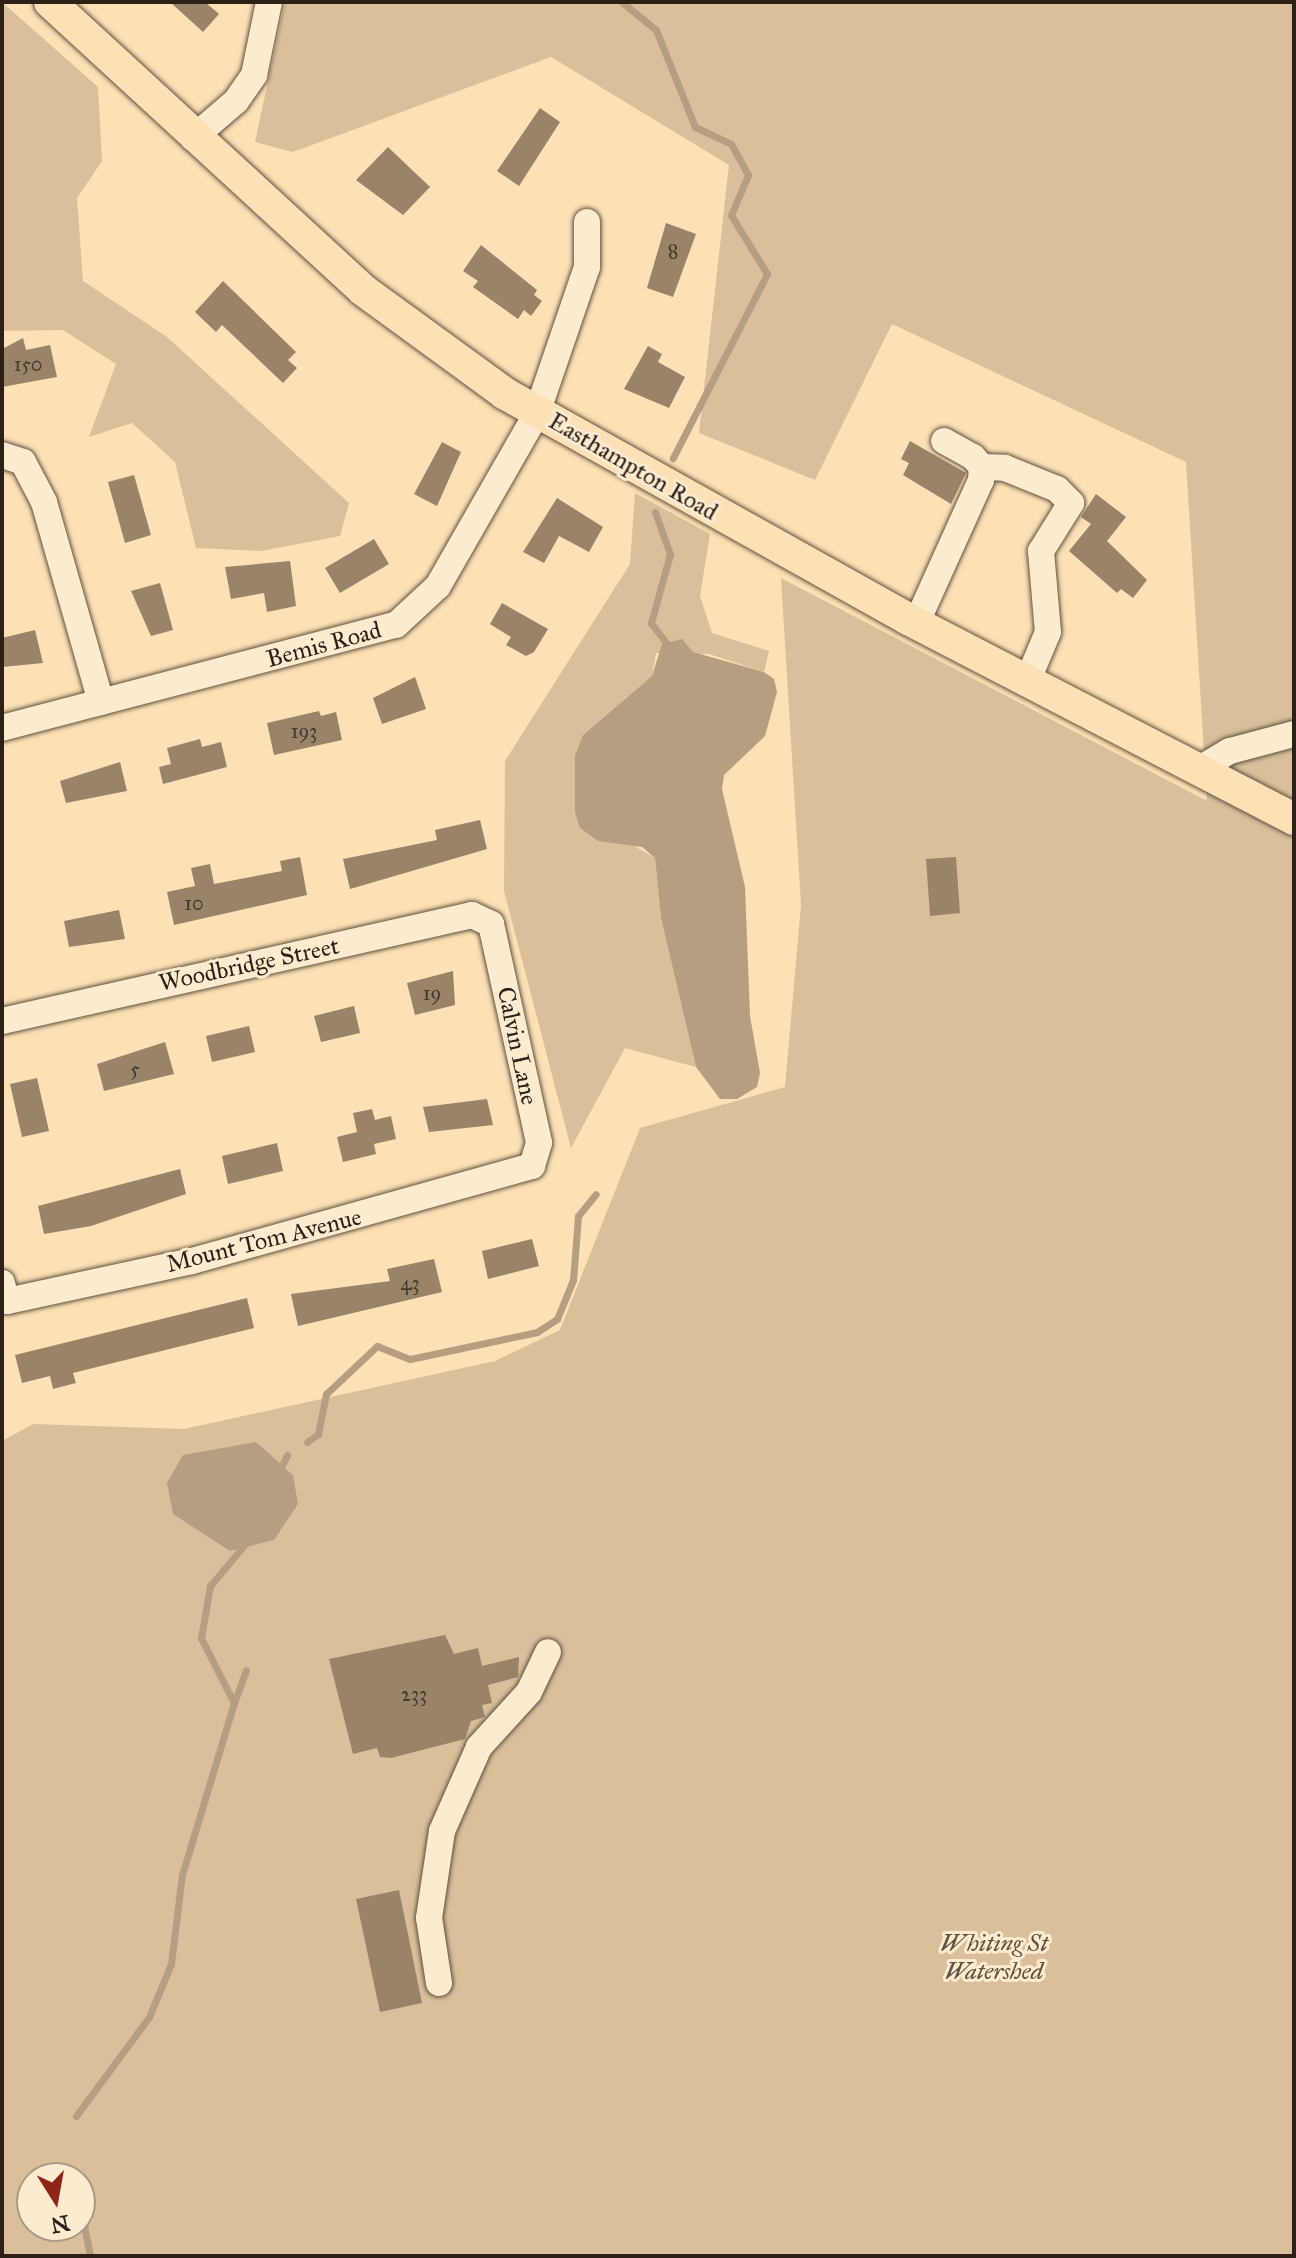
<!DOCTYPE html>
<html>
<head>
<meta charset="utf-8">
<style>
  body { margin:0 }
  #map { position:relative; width:1296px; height:2258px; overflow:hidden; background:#fce0b6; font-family:"IM FELL Great Primer",serif }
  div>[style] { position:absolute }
  .green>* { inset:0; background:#d9c09b }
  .water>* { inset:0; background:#b69f80 }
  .stream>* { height:7px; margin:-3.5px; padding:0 3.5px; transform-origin:3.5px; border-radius:3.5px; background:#b69f80 }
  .building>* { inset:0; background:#99846a }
  .roads { filter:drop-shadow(0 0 2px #61513f) drop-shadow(0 0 2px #61513f) }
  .minor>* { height:26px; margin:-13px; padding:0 13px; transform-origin:13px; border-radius:13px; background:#fdebd0 }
  .major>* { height:32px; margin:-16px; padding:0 16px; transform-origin:16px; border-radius:16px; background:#fce0b6 }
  span { translate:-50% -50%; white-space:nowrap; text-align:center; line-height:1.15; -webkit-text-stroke:6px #fdebd0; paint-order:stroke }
  .number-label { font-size:20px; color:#483a2c }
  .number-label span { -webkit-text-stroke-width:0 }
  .street-label { font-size:24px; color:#2d2117 }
  .park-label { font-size:24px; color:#61513f; font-style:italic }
  .frame { position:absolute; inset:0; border:4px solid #2d2117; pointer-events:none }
  .north { position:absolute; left:16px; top:2162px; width:80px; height:80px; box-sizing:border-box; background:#fdebd0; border:2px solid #aa9a86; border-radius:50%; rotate:169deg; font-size:22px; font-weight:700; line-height:32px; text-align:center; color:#2d2117 }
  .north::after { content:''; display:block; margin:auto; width:28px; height:36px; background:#8f2418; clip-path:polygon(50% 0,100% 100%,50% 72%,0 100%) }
</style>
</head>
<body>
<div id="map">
  <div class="green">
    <i style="clip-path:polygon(2px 2px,98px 87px,102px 161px,77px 198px,83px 281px,167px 337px,349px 503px,340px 536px,261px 551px,196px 548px,175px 462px,132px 423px,89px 437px,116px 364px,63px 330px,2px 331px)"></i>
    <i style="clip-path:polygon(evenodd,285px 2px,1294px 2px,1294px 2256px,2px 2256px,2px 1441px,33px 1424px,184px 1429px,495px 1361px,560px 1330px,640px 1128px,785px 1087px,801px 905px,781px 578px,1207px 801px,1186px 462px,892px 324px,815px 480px,699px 433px,729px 165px,551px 57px,293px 152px,255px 142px,285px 2px,32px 2178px,80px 2178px,80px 2226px,32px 2226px,32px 2178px)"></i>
    <i style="clip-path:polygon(635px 493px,710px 534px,700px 596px,712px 633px,769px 651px,764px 672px,709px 654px,656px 653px,652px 676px,583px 735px,575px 755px,575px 812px,655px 858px,661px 918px,696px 1067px,625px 1048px,571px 1148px,504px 891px,505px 761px,630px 564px)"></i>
  </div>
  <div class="water">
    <i style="clip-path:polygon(682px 639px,693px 652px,764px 672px,774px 679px,777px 692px,765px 736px,724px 775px,722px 789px,745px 887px,750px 1016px,760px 1073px,757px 1087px,737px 1099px,720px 1099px,696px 1067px,661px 918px,655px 858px,642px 847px,598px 841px,580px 828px,575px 812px,575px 755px,583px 735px,652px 676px,662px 644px)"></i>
    <i style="clip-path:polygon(256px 1442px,293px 1475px,298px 1504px,274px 1540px,230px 1551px,173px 1514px,167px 1483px,183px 1455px)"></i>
  </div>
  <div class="stream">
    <i style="left:622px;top:2px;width:44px;rotate:39.5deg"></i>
    <i style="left:656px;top:30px;width:105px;rotate:68.1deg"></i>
    <i style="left:695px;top:127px;width:40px;rotate:25deg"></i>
    <i style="left:731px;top:144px;width:35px;rotate:61deg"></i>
    <i style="left:748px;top:175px;width:43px;rotate:113deg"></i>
    <i style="left:731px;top:215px;width:69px;rotate:58.6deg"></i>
    <i style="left:767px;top:274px;width:207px;rotate:117.1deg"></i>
    <i style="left:655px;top:512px;width:45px;rotate:70.3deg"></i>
    <i style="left:670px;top:554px;width:72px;rotate:105.4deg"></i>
    <i style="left:651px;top:623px;width:34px;rotate:53deg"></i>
    <i style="left:307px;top:1442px;width:14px;rotate:-36deg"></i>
    <i style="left:318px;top:1434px;width:41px;rotate:-78.7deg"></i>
    <i style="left:326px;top:1394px;width:70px;rotate:-43.3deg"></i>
    <i style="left:377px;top:1346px;width:35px;rotate:22deg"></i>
    <i style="left:410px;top:1359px;width:130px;rotate:-12deg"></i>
    <i style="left:537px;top:1332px;width:24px;rotate:-33deg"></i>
    <i style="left:557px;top:1319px;width:42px;rotate:-67.7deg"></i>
    <i style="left:573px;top:1280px;width:64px;rotate:-85.5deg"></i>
    <i style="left:578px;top:1216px;width:28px;rotate:-51deg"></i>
    <i style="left:279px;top:1471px;width:18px;rotate:-63deg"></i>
    <i style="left:234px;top:1703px;width:35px;rotate:-70deg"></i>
    <i style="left:76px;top:2116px;width:123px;rotate:-53.6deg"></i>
    <i style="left:149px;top:2017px;width:57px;rotate:-67.5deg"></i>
    <i style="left:171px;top:1964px;width:90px;rotate:-83deg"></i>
    <i style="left:182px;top:1875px;width:180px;rotate:-73.2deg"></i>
    <i style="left:234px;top:1703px;width:73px;rotate:-116.9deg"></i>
    <i style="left:201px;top:1638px;width:53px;rotate:-80.2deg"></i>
    <i style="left:210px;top:1586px;width:55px;rotate:-50.2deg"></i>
    <i style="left:80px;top:2204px;width:53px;rotate:79.1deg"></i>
  </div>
  <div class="building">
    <i style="clip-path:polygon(170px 2px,205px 2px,219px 14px,203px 32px)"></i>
    <i style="clip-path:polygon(540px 108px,560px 122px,519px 186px,497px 171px)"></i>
    <i style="clip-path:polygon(388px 147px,430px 187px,403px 215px,356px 180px)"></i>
    <i style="clip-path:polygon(666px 223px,696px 234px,673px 297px,647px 288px)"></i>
    <i style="clip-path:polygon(481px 245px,537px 290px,534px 295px,542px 301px,531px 316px,524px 310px,518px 319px,473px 287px,478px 281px,463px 271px)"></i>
    <i style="clip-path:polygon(223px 281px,296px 352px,288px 360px,297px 368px,283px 383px,222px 325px,216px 332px,195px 312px)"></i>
    <i style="clip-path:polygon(23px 338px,26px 350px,50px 345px,57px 377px,2px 387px,2px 349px)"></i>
    <i style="clip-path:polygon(648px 346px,662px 354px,658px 362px,685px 377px,669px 408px,624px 389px)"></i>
    <i style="clip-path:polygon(910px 441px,966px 473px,951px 504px,903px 475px,909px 463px,901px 459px)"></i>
    <i style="clip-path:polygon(442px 442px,461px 452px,437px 506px,414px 494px)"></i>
    <i style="clip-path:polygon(134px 475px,151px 535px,125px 543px,108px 482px)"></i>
    <i style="clip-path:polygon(1096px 494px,1126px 517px,1107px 541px,1147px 580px,1133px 598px,1121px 589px,1117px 593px,1069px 551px,1091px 524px,1081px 517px)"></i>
    <i style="clip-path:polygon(557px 498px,603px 527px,589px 552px,559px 536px,544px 563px,523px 552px)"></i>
    <i style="clip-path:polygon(374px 539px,389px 564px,340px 593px,325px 568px)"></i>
    <i style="clip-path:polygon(290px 561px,296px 606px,267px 612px,264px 593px,231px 599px,225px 567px)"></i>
    <i style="clip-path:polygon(160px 583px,173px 630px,151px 636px,131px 591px)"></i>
    <i style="clip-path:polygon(502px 603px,548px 629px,534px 652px,526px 656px,506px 645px,511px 637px,490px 624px)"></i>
    <i style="clip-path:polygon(35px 630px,43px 663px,2px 667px,2px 638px)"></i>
    <i style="clip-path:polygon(415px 677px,426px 709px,382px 724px,373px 698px)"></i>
    <i style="clip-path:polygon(319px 711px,321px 716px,336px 712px,342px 740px,274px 755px,267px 723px)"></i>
    <i style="clip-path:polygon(200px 739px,202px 747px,221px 742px,227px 767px,163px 784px,159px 767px,171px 764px,167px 748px)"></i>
    <i style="clip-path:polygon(120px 762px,127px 791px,66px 803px,60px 781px)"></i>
    <i style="clip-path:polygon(480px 820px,487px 849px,350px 889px,343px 859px,437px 840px,435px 830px)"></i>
    <i style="clip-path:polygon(300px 857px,307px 895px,174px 925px,167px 892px,195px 886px,191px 868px,210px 864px,214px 884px,282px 871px,280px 861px)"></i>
    <i style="clip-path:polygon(956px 857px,960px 913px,930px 916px,926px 859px)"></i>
    <i style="clip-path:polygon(119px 910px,125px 939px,69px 947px,64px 921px)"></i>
    <i style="clip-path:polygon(453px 971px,455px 1005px,415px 1015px,407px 983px)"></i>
    <i style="clip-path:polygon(354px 1006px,360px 1033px,321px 1042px,314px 1016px)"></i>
    <i style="clip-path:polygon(249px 1026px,255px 1052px,212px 1062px,206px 1036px)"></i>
    <i style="clip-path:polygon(165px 1042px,174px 1074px,104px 1091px,97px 1064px)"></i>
    <i style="clip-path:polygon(37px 1078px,49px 1131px,22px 1137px,10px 1084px)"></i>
    <i style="clip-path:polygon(487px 1099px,493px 1125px,429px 1132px,423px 1107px)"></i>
    <i style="clip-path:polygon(372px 1109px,375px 1120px,391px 1116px,396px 1139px,374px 1144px,376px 1154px,343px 1162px,337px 1137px,357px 1132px,353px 1113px)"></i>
    <i style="clip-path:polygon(277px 1143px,283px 1171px,228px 1184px,222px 1156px)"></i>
    <i style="clip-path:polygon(180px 1169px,186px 1194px,91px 1226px,44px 1234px,38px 1206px)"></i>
    <i style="clip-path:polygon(532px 1239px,539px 1266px,488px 1279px,482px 1251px)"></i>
    <i style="clip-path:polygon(434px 1259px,442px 1292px,298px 1326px,291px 1294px,390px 1281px,387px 1269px)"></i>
    <i style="clip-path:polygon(247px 1298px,254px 1328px,73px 1373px,76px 1383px,53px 1389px,50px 1376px,22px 1383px,15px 1355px)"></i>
    <i style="clip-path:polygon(445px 1635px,454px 1654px,478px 1648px,482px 1666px,519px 1657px,518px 1677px,488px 1685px,492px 1703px,482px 1705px,485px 1717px,471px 1721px,465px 1739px,391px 1758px,380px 1757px,377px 1748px,353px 1754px,329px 1659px)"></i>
    <i style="clip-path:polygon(399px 1890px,422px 2003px,380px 2012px,356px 1899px)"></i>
  </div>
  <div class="roads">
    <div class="minor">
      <i style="left:193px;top:138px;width:57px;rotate:-40.7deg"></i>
      <i style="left:236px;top:101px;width:32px;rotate:-55deg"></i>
      <i style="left:254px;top:75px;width:75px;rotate:-78.4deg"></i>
      <i style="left:2px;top:455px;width:22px;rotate:18deg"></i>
      <i style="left:23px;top:462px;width:45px;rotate:62.3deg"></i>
      <i style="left:44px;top:502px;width:208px;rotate:74.1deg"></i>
      <i style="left:982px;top:467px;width:23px;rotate:2deg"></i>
      <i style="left:1005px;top:468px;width:56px;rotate:22deg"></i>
      <i style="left:1057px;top:489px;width:20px;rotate:45deg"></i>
      <i style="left:1071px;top:503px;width:57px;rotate:122deg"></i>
      <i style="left:1041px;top:551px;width:81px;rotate:85.1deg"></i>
      <i style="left:1048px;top:632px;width:54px;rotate:112.8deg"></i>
      <i style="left:916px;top:624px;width:158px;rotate:-65.7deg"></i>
      <i style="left:981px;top:480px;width:13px;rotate:-86deg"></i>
      <i style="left:982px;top:467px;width:13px;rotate:-132deg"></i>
      <i style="left:973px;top:457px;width:33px;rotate:-151deg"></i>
      <i style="left:2px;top:728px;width:407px;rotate:-14.7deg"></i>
      <i style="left:396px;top:625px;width:57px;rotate:-42.9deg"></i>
      <i style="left:438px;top:586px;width:199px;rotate:-60.2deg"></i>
      <i style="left:537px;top:413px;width:154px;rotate:-71.1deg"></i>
      <i style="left:587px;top:267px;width:45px;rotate:-90deg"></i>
      <i style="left:1198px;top:770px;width:37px;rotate:-31deg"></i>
      <i style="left:1230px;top:751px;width:66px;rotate:-14.9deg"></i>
      <i style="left:2px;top:1021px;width:482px;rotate:-12.7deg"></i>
      <i style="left:472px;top:915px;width:21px;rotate:25deg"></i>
      <i style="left:491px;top:924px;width:224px;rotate:77.6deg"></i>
      <i style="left:539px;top:1143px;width:24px;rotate:107deg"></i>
      <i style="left:532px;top:1166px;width:353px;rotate:164.4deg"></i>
      <i style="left:192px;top:1261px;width:189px;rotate:167.8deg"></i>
      <i style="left:7px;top:1301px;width:19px;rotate:-106deg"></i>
      <i style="left:439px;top:1983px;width:66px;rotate:-98.7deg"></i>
      <i style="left:429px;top:1918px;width:88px;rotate:-81.5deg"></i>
      <i style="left:442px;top:1831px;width:92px;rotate:-66.2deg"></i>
      <i style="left:479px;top:1747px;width:74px;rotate:-47.7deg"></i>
      <i style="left:529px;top:1692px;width:44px;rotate:-64.6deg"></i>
    </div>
    <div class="major">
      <i style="left:50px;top:2px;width:425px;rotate:42.6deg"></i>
      <i style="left:363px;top:290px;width:175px;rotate:36.1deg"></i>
      <i style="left:504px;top:393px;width:463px;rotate:29.2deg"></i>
      <i style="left:908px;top:619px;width:435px;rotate:27.4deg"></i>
    </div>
  </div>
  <div class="number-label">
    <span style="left:673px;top:251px">8</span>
    <span style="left:28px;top:364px">150</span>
    <span style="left:304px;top:731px">193</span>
    <span style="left:194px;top:903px">10</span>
    <span style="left:432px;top:993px">19</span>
    <span style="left:135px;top:1069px">5</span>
    <span style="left:410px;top:1283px">43</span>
    <span style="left:414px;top:1694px">233</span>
  </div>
  <div class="street-label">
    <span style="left:633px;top:467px;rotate:30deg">Easthampton Road</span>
    <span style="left:324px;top:645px;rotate:-15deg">Bemis Road</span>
    <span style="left:249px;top:965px;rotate:-12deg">Woodbridge Street</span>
    <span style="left:517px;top:1046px;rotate:78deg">Calvin Lane</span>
    <span style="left:264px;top:1241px;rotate:-14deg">Mount Tom Avenue</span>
  </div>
  <div class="park-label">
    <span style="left:994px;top:1958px">Whiting St<br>Watershed</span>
  </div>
  <div class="frame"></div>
  <div class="north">N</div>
</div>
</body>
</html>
